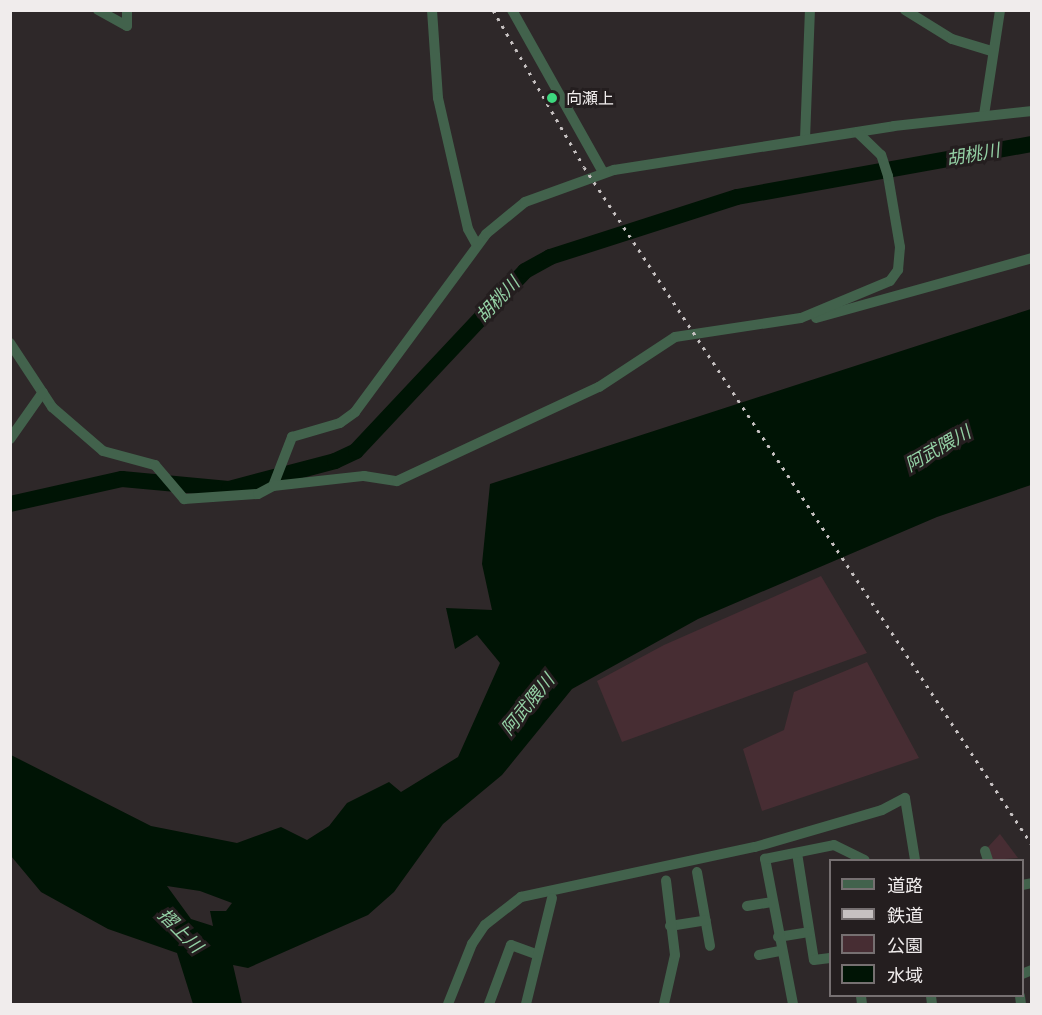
<!DOCTYPE html>
<html>
<head>
<meta charset="utf-8">
<style>
  body { margin:0 }
  #map { position:relative; width:1042px; height:1015px; overflow:hidden; background:#2e2829; font-family:Mulish,"Noto Sans JP",sans-serif }
  div>[style] { position:absolute }
  .green>* { inset:0; background:#472d33 }
  .water>* { inset:0; background:#001405 }
  .river>* { height:16px; margin:-8px; padding:0 8px; transform-origin:8px; border-radius:8px; background:#001405 }
  .minor>* { height:10px; margin:-5px; padding:0 5px; transform-origin:5px; border-radius:5px; background:#42624c }
  .rail>* { height:3px; margin-top:-1.5px; transform-origin:0; background:repeating-linear-gradient(90deg,#c6c1c1 0 3px,transparent 0 9px) }
  .dots>* { width:16px; height:16px; translate:-50% -50%; box-sizing:border-box; border:3px solid #241e1f; border-radius:50% }
  span { translate:-50% -50%; white-space:nowrap; text-align:center; line-height:1.15; -webkit-text-stroke:6px #241e1f; paint-order:stroke }
  .poi-label { font-size:16px; color:#f0ecec }
  .left { translate:0 -50%; text-align:left }
  .water-label { font-size:18px; color:#94d1a5; font-style:italic }
  .frame { position:absolute; inset:0; border:12px solid #f0ecec; pointer-events:none }
  .legend { position:absolute; left:829px; top:859px; width:195px; height:138px; box-sizing:border-box; background:#241e1f; border:2px solid #767071; margin:0; padding:8px 10px; list-style:none; font-size:18px; color:#f0ecec }
  .legend li { display:flex; align-items:center; gap:12px; height:30px }
  .legend b { width:30px; border:2px solid #767071 }
</style>
</head>
<body>
<div id="map">
  <div class="green">
    <i style="clip-path:polygon(821px 576px,867px 653px,622px 742px,597px 681px,664px 645px)"></i>
    <i style="clip-path:polygon(867px 662px,919px 758px,762px 811px,743px 749px,784px 730px,794px 692px)"></i>
    <i style="clip-path:polygon(1000px 834px,1018px 858px,992px 860px,988px 847px)"></i>
  </div>
  <div class="water">
    <i style="clip-path:polygon(evenodd,1031px 309px,1031px 485px,937px 517px,698px 619px,572px 689px,502px 775px,443px 824px,394px 892px,368px 915px,248px 968px,233px 965px,242px 1004px,193px 1004px,177px 953px,108px 929px,41px 892px,11px 856px,11px 755px,151px 826px,237px 843px,281px 827px,307px 840px,329px 826px,347px 803px,389px 782px,401px 792px,458px 757px,500px 663px,477px 635px,455px 649px,446px 608px,492px 610px,482px 564px,490px 484px,1031px 309px,167px 886px,200px 891px,232px 903px,226px 911px,210px 911px,213px 926px,191px 919px,167px 886px)"></i>
  </div>
  <div class="river">
    <i style="left:10px;top:504px;width:115px;rotate:-12.6deg"></i>
    <i style="left:122px;top:479px;width:107px;rotate:5.3deg"></i>
    <i style="left:229px;top:489px;width:110px;rotate:-14.8deg"></i>
    <i style="left:335px;top:461px;width:23px;rotate:-25deg"></i>
    <i style="left:356px;top:451px;width:247px;rotate:-46.8deg"></i>
    <i style="left:525px;top:271px;width:29px;rotate:-29deg"></i>
    <i style="left:550px;top:257px;width:196px;rotate:-17.8deg"></i>
    <i style="left:737px;top:197px;width:300px;rotate:-10.2deg"></i>
  </div>
  <div class="minor">
    <i style="left:98px;top:10px;width:33px;rotate:29deg"></i>
    <i style="left:127px;top:26px;width:16px;rotate:-90deg"></i>
    <i style="left:432px;top:10px;width:88px;rotate:86.1deg"></i>
    <i style="left:438px;top:98px;width:134px;rotate:77.1deg"></i>
    <i style="left:468px;top:229px;width:18px;rotate:61deg"></i>
    <i style="left:512px;top:10px;width:186px;rotate:60.7deg"></i>
    <i style="left:905px;top:10px;width:55px;rotate:31.7deg"></i>
    <i style="left:952px;top:39px;width:39px;rotate:17deg"></i>
    <i style="left:984px;top:115px;width:106px;rotate:-81.3deg"></i>
    <i style="left:805px;top:139px;width:129px;rotate:-87.8deg"></i>
    <i style="left:816px;top:318px;width:224px;rotate:-15.5deg"></i>
    <i style="left:10px;top:343px;width:77px;rotate:56.7deg"></i>
    <i style="left:52px;top:407px;width:67px;rotate:40.8deg"></i>
    <i style="left:103px;top:451px;width:54px;rotate:15.1deg"></i>
    <i style="left:155px;top:465px;width:45px;rotate:49.5deg"></i>
    <i style="left:184px;top:499px;width:74px;rotate:-3.9deg"></i>
    <i style="left:258px;top:494px;width:17px;rotate:-28deg"></i>
    <i style="left:273px;top:486px;width:53px;rotate:-68.8deg"></i>
    <i style="left:292px;top:437px;width:50px;rotate:-16.3deg"></i>
    <i style="left:340px;top:423px;width:19px;rotate:-36deg"></i>
    <i style="left:355px;top:412px;width:221px;rotate:-53.6deg"></i>
    <i style="left:486px;top:234px;width:50px;rotate:-39.4deg"></i>
    <i style="left:525px;top:202px;width:95px;rotate:-19.8deg"></i>
    <i style="left:614px;top:170px;width:283px;rotate:-8.9deg"></i>
    <i style="left:894px;top:126px;width:139px;rotate:-6.2deg"></i>
    <i style="left:10px;top:439px;width:57px;rotate:-54.9deg"></i>
    <i style="left:273px;top:486px;width:92px;rotate:-6.3deg"></i>
    <i style="left:364px;top:476px;width:33px;rotate:9deg"></i>
    <i style="left:397px;top:481px;width:223px;rotate:-25deg"></i>
    <i style="left:599px;top:387px;width:91px;rotate:-33.3deg"></i>
    <i style="left:675px;top:337px;width:127px;rotate:-8.6deg"></i>
    <i style="left:801px;top:318px;width:96px;rotate:-22.6deg"></i>
    <i style="left:890px;top:281px;width:14px;rotate:-54deg"></i>
    <i style="left:898px;top:270px;width:23px;rotate:-85deg"></i>
    <i style="left:900px;top:247px;width:72px;rotate:-99.6deg"></i>
    <i style="left:888px;top:176px;width:22px;rotate:-108deg"></i>
    <i style="left:881px;top:155px;width:33px;rotate:-136deg"></i>
    <i style="left:985px;top:851px;width:9px;rotate:72deg"></i>
    <i style="left:797px;top:853px;width:108px;rotate:81deg"></i>
    <i style="left:814px;top:960px;width:16px;rotate:-7deg"></i>
    <i style="left:697px;top:872px;width:75px;rotate:80deg"></i>
    <i style="left:1022px;top:885px;width:10px;rotate:-11deg"></i>
    <i style="left:747px;top:906px;width:25px;rotate:-9deg"></i>
    <i style="left:670px;top:926px;width:36px;rotate:-9deg"></i>
    <i style="left:778px;top:937px;width:31px;rotate:-9deg"></i>
    <i style="left:759px;top:955px;width:21px;rotate:-11deg"></i>
    <i style="left:1022px;top:974px;width:11px;rotate:-22deg"></i>
    <i style="left:861px;top:996px;width:8px;rotate:83deg"></i>
    <i style="left:931px;top:996px;width:8px;rotate:83deg"></i>
    <i style="left:1020px;top:996px;width:8px;rotate:83deg"></i>
    <i style="left:448px;top:1004px;width:65px;rotate:-68.2deg"></i>
    <i style="left:472px;top:944px;width:23px;rotate:-56deg"></i>
    <i style="left:485px;top:925px;width:46px;rotate:-37.9deg"></i>
    <i style="left:521px;top:897px;width:239px;rotate:-12.1deg"></i>
    <i style="left:755px;top:847px;width:132px;rotate:-16.2deg"></i>
    <i style="left:882px;top:810px;width:26px;rotate:-28deg"></i>
    <i style="left:905px;top:798px;width:63px;rotate:80.8deg"></i>
    <i style="left:489px;top:1004px;width:63px;rotate:-69.6deg"></i>
    <i style="left:511px;top:945px;width:27px;rotate:20deg"></i>
    <i style="left:526px;top:1004px;width:109px;rotate:-76.2deg"></i>
    <i style="left:664px;top:1004px;width:50px;rotate:-77.3deg"></i>
    <i style="left:675px;top:955px;width:75px;rotate:-96.9deg"></i>
    <i style="left:793px;top:1004px;width:148px;rotate:-100.9deg"></i>
    <i style="left:765px;top:859px;width:70px;rotate:-11.5deg"></i>
    <i style="left:834px;top:845px;width:34px;rotate:26deg"></i>
  </div>
  <div class="rail">
    <i style="left:493px;top:10px;width:181px;rotate:59.9deg"></i>
    <i style="left:584px;top:167px;width:813px;rotate:56.54deg"></i>
  </div>
  <div class="dots">
    <i style="left:552px;top:98px;background:#3dd77e"></i>
  </div>
  <div class="poi-label">
    <span class="left" style="left:566px;top:98px">向瀬上</span>
  </div>
  <div class="water-label">
    <span style="left:973px;top:155px;rotate:-10deg">胡桃川</span>
    <span style="left:498px;top:300px;rotate:-47deg">胡桃川</span>
    <span style="left:938px;top:449px;rotate:-30deg">阿武隈川</span>
    <span style="left:528px;top:705px;rotate:-51deg">阿武隈川</span>
    <span style="left:180px;top:931px;rotate:45deg">摺上川</span>
  </div>
  <div class="frame"></div>
  <ul class="legend">
  <li><b style="height:8px;background:#42624c"></b>道路</li>
  <li><b style="height:8px;background:#c6c1c1"></b>鉄道</li>
  <li><b style="height:16px;background:#472d33"></b>公園</li>
  <li><b style="height:16px;background:#001405"></b>水域</li>
  </ul>
</div>
</body>
</html>
